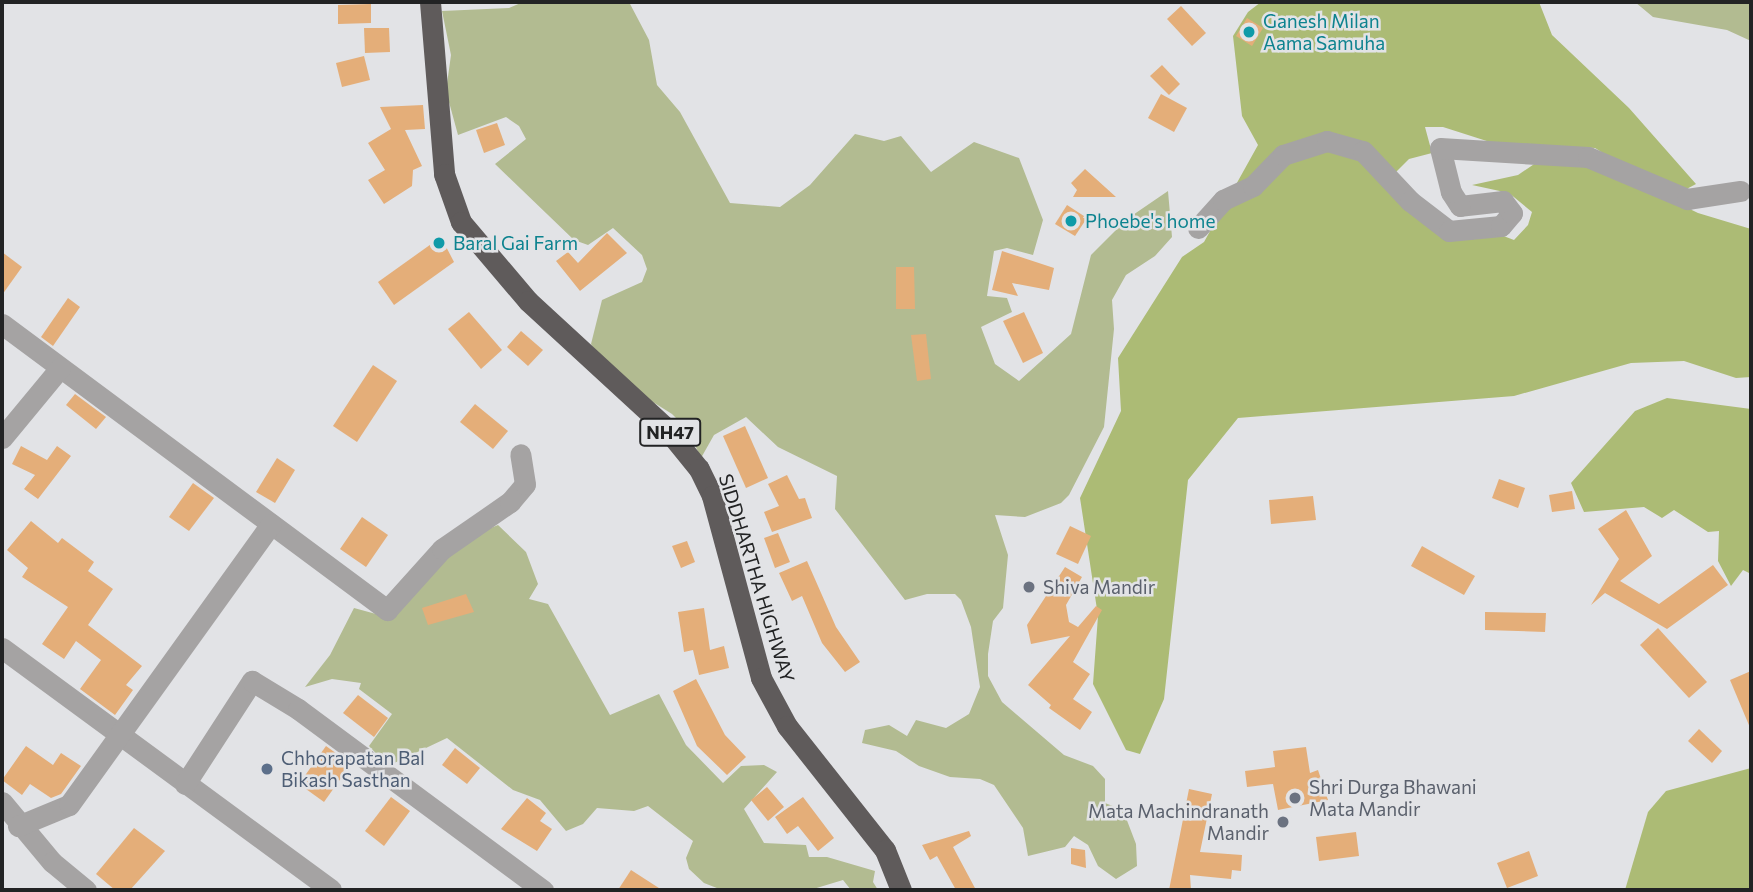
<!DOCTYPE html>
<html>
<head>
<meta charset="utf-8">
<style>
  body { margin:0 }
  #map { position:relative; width:1753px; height:892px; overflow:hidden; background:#e2e3e6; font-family:Commissioner,sans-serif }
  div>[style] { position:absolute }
  .green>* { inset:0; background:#b2bb91 }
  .forest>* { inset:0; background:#acbb75 }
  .building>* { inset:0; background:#e4ae79 }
  .street>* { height:21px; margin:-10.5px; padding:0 10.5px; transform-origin:10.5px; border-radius:10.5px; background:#a5a3a3 }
  .highway>* { height:21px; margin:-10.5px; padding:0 10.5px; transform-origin:10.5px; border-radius:10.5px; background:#5f5b5b }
  .dots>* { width:19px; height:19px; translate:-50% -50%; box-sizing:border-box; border:4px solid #e2e3e6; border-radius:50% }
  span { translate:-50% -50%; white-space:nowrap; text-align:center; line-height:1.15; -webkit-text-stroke:5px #e2e3e6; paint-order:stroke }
  .shield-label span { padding:2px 5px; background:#e2e3e6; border:2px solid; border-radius:5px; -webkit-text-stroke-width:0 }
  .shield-label { font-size:18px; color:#222324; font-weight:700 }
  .culture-label { font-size:19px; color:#0d838f }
  .left { translate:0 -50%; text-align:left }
  .street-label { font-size:19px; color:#222324 }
  .worship-label { font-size:19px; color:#5b616d }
  .right { translate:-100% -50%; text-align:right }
  .service-label { font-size:19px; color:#4e5e75 }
  .frame { position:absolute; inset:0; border:4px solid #222324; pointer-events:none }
</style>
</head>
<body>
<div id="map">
  <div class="green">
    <i style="clip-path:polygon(523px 2px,629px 2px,649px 40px,657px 85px,680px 112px,730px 203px,780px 207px,810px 185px,855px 134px,884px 141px,901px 136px,931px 172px,974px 142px,1019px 158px,1043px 220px,1033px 255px,1007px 248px,994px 251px,987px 296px,1007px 298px,1012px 312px,981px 327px,995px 364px,1019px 381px,1071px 334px,1091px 255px,1127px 219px,1168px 191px,1172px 237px,1155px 256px,1126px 275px,1112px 300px,1114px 329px,1104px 427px,1069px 495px,1061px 503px,1025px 517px,995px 515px,1008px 555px,1003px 608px,993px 621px,988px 654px,988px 676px,1002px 702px,1064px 755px,1093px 766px,1105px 779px,1105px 803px,1123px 810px,1136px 844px,1137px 866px,1116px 879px,1098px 866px,1088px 845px,1074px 836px,1065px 847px,1028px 856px,1023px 828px,994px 785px,980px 779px,950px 777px,919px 766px,896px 751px,862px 743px,865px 730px,889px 725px,907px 736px,916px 720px,946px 728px,969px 714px,980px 687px,971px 627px,961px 600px,955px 594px,927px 594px,905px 600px,835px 509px,837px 476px,778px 447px,746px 417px,714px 435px,701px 458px,688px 430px,672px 414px,629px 387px,605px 364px,591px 344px,602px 300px,642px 282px,647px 269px,642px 255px,613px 228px,588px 245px,574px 240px,495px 164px,526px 139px,519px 126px,506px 117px,458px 135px,446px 91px,451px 55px,442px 11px,509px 8px)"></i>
    <i style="clip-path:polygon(1635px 2px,1751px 2px,1751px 41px,1727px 30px,1653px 17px)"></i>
    <i style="clip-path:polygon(498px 525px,526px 552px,538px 584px,529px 599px,548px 604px,610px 715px,659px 694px,686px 745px,723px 783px,741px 766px,764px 765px,777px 772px,744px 809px,764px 843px,806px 845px,809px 857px,827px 857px,875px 871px,873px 882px,878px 890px,851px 890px,843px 880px,810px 890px,722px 890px,704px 883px,689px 869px,686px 858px,693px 841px,648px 806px,634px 811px,597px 808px,583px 824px,566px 831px,540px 800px,513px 790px,447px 738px,388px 766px,369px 746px,392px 714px,359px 689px,361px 683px,332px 679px,305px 687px,330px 655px,354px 608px,387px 617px,467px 538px)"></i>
  </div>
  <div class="forest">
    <i style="clip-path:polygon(1261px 2px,1539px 2px,1552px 35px,1629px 108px,1696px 184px,1679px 193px,1644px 179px,1595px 148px,1493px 143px,1443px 127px,1425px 127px,1432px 153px,1409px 159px,1383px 185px,1436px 233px,1462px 238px,1493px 232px,1514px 240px,1528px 225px,1532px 212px,1509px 193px,1472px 185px,1518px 175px,1546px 156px,1587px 159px,1698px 213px,1751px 229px,1751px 377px,1736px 378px,1684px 361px,1631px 363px,1514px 396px,1238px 418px,1188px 480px,1164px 699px,1140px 754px,1126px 750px,1093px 684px,1098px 616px,1080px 498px,1121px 411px,1118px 358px,1182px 257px,1204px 242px,1258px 145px,1242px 116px,1233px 36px,1248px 12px)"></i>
    <i style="clip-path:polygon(1667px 398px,1751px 409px,1751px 574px,1743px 570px,1731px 586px,1718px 561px,1719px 531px,1708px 532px,1674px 510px,1662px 518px,1644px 507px,1584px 512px,1571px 483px,1635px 411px)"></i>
    <i style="clip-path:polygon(1751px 768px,1751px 890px,1625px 890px,1648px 812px,1666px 791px)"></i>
  </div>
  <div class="building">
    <i style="clip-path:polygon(371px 4px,371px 23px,338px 24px,338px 5px)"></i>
    <i style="clip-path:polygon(1181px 6px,1206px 33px,1192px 46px,1167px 19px)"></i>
    <i style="clip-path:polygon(1247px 18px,1263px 28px,1252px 46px,1236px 36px)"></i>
    <i style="clip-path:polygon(364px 28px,389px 28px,390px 52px,365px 53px)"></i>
    <i style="clip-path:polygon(364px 56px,370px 80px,342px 87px,336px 63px)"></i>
    <i style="clip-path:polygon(1162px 65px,1180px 84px,1169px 95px,1150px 76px)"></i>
    <i style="clip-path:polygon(1161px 94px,1187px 108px,1174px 132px,1148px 118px)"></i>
    <i style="clip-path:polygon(423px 105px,425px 129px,405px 130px,422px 166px,413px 170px,412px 186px,384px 204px,368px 180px,385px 170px,368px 143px,391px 129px,380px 107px)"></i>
    <i style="clip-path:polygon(497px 123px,505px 145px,484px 153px,476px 130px)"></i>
    <i style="clip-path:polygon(1085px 169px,1116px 197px,1073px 197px,1077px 190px,1071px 183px)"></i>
    <i style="clip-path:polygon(1067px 205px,1087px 218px,1075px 236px,1055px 224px)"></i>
    <i style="clip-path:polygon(607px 233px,627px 253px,580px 291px,556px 261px,568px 252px,578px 263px)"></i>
    <i style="clip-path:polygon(441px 237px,454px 262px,394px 305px,378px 282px)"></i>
    <i style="clip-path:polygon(1002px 251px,1054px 268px,1049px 290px,1012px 283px,1018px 296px,992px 290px)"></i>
    <i style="clip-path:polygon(2px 252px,22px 267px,2px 295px)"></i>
    <i style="clip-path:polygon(896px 267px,914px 267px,915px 309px,896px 309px)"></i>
    <i style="clip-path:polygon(68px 298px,80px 307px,53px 346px,41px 337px)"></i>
    <i style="clip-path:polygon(469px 312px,502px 350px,481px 369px,448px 329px)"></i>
    <i style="clip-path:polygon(1024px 312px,1043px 353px,1023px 363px,1003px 321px)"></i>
    <i style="clip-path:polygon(521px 331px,543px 350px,528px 366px,507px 347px)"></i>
    <i style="clip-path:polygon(926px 334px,931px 379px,917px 381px,911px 335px)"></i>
    <i style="clip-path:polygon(373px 365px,397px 381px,357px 442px,333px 426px)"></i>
    <i style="clip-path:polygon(75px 394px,106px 417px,96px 429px,66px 405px)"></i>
    <i style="clip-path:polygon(475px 404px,508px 431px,493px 449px,460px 422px)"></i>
    <i style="clip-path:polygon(745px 426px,768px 478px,746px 488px,723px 436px)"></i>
    <i style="clip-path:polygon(21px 446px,47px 460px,57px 446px,71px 456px,38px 499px,24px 489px,35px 475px,12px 464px)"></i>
    <i style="clip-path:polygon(277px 458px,295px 470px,275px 503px,256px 492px)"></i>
    <i style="clip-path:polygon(787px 475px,799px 499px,805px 498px,812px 518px,772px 532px,764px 512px,779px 506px,768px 484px)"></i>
    <i style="clip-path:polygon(1499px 479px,1525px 488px,1518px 508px,1492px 498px)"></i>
    <i style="clip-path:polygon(193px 483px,214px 498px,189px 531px,169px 517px)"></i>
    <i style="clip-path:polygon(1572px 491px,1575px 509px,1552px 512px,1549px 495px)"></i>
    <i style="clip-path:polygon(1313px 496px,1316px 520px,1271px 524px,1269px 500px)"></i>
    <i style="clip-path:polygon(1626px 510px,1652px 556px,1620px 581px,1659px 604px,1713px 565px,1728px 585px,1667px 629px,1605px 593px,1591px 605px,1619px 559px,1598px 529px)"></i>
    <i style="clip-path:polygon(362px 517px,388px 535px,366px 567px,340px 549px)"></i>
    <i style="clip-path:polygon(31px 521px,58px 543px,62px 538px,94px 562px,88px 571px,113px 589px,88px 625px,142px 666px,126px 685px,133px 690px,115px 715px,80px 689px,101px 660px,76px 641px,64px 659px,42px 644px,68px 607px,22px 577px,28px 568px,7px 550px)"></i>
    <i style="clip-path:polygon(1070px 526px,1091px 536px,1078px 564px,1056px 554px)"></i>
    <i style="clip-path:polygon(778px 533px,790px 562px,775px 568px,764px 538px)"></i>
    <i style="clip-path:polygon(687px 541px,695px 562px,681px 568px,672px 546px)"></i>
    <i style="clip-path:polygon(1422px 546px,1475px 576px,1464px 595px,1411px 566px)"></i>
    <i style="clip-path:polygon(807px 561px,836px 627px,860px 662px,845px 672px,822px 643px,802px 596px,792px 601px,779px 573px)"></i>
    <i style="clip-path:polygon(1065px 567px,1082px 577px,1066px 605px,1069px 622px,1078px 627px,1096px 606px,1102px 610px,1073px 662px,1090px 674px,1073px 699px,1092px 712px,1080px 730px,1049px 708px,1051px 705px,1028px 685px,1070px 636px,1031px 644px,1027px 625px)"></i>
    <i style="clip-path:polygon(466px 594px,474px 612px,428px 625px,422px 608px)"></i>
    <i style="clip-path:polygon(704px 608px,710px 650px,724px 646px,729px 668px,699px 675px,693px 650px,684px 652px,678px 612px)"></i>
    <i style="clip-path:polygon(1485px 612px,1546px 613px,1545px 632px,1485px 630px)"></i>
    <i style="clip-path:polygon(1658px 628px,1707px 682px,1689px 698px,1640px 645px)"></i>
    <i style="clip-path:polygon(1751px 671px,1751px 730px,1730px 680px)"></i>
    <i style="clip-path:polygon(696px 679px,725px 735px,746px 757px,727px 775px,697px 746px,673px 691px)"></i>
    <i style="clip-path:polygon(358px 695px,388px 718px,374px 737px,343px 713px)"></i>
    <i style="clip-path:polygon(1699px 729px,1722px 751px,1712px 763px,1688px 741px)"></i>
    <i style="clip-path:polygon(26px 746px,53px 765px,61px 753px,81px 766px,61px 794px,51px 798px,30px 784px,22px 795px,2px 780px)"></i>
    <i style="clip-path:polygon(326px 746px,351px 764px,324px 802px,299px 784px)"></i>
    <i style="clip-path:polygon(1306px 747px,1310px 773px,1318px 770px,1328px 800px,1278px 810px,1273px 784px,1247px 787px,1245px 771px,1275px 767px,1273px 751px)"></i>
    <i style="clip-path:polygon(455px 748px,480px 768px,467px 784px,442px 765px)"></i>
    <i style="clip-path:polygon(767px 787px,784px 807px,768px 821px,751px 800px)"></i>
    <i style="clip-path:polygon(1189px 789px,1212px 794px,1200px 852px,1242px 855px,1241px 871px,1232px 870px,1231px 879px,1190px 875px,1191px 890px,1169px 890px)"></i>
    <i style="clip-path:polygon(391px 797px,410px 811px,384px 846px,365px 831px)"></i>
    <i style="clip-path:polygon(803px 797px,834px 838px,818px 851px,798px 826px,787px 834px,775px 817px)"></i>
    <i style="clip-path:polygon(527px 798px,546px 813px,540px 821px,552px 829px,537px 851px,501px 829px)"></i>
    <i style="clip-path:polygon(134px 828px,165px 851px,130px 890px,115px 890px,96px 874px)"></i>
    <i style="clip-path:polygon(969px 831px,971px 836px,953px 847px,976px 890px,956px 890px,937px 856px,930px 860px,922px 845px)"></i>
    <i style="clip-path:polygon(1356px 832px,1359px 856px,1319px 861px,1316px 837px)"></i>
    <i style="clip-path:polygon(1071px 848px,1085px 850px,1086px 868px,1071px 864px)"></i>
    <i style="clip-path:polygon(1529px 851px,1538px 876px,1507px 888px,1497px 863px)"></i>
    <i style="clip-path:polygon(631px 870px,662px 890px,618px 890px)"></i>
  </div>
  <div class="street">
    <i style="left:1198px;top:228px;width:38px;rotate:-48deg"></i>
    <i style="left:1223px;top:200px;width:33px;rotate:-25deg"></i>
    <i style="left:1253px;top:186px;width:43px;rotate:-45.9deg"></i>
    <i style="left:1283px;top:155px;width:46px;rotate:-17.7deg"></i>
    <i style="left:1327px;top:141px;width:37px;rotate:16deg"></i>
    <i style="left:1363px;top:151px;width:69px;rotate:46.8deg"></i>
    <i style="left:1410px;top:201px;width:49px;rotate:37.6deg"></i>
    <i style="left:1449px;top:231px;width:52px;rotate:-5.5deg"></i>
    <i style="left:1501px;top:226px;width:17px;rotate:-50deg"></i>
    <i style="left:1512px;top:213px;width:15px;rotate:-127deg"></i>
    <i style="left:1503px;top:201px;width:43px;rotate:173.4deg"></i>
    <i style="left:1460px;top:206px;width:17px;rotate:-123deg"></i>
    <i style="left:1451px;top:192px;width:45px;rotate:-104deg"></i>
    <i style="left:1440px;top:148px;width:148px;rotate:3.5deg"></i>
    <i style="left:1588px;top:157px;width:108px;rotate:23deg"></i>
    <i style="left:1687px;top:199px;width:54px;rotate:-8.6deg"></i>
    <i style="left:2px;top:324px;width:480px;rotate:36.6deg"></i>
    <i style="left:387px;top:610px;width:82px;rotate:-48deg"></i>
    <i style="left:442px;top:549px;width:83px;rotate:-34.7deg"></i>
    <i style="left:510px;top:502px;width:23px;rotate:-50deg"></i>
    <i style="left:525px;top:484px;width:30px;rotate:-99deg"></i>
    <i style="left:2px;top:438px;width:91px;rotate:-50.4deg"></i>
    <i style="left:2px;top:648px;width:408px;rotate:36.3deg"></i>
    <i style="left:185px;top:784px;width:123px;rotate:-57deg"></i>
    <i style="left:252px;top:681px;width:54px;rotate:31.3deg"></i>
    <i style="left:298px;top:709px;width:305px;rotate:36.5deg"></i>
    <i style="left:2px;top:802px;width:78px;rotate:50.2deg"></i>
    <i style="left:52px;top:862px;width:44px;rotate:39.5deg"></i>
    <i style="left:18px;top:826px;width:55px;rotate:-22.4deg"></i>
    <i style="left:69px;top:805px;width:346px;rotate:-54.3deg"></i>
  </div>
  <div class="highway">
    <i style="left:430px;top:2px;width:173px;rotate:85.3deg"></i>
    <i style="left:444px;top:174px;width:51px;rotate:70.5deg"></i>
    <i style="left:461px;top:222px;width:104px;rotate:49.7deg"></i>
    <i style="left:528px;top:301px;width:185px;rotate:42.6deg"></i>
    <i style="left:664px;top:426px;width:55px;rotate:50.9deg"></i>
    <i style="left:699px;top:469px;width:30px;rotate:64deg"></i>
    <i style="left:712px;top:496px;width:188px;rotate:74.9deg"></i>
    <i style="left:761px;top:678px;width:55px;rotate:61.6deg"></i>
    <i style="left:787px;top:726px;width:158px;rotate:51.7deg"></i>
    <i style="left:885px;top:850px;width:43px;rotate:68.2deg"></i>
  </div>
  <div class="dots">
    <i style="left:1249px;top:32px;background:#0f9aa8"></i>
    <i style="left:1071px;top:221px;background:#0f9aa8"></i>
    <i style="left:439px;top:243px;background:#0f9aa8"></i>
    <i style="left:1029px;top:587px;background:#6b7280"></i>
    <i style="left:267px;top:769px;background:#5c6f8a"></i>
    <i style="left:1295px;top:798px;background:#6b7280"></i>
    <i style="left:1283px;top:822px;background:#6b7280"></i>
  </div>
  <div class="shield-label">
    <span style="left:670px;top:432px">NH47</span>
  </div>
  <div class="culture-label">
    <span class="left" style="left:1263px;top:32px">Ganesh Milan<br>Aama Samuha</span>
    <span class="left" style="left:1085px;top:221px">Phoebe's home</span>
    <span class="left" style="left:453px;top:243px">Baral Gai Farm</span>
  </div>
  <div class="street-label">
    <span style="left:757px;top:578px;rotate:73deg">SIDDHARTHA HIGHWAY</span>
  </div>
  <div class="worship-label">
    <span class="left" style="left:1043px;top:587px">Shiva Mandir</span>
    <span class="left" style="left:1309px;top:798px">Shri Durga Bhawani<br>Mata Mandir</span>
    <span class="right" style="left:1269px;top:822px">Mata Machindranath<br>Mandir</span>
  </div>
  <div class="service-label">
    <span class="left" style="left:281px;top:769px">Chhorapatan Bal<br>Bikash Sasthan</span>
  </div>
  <div class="frame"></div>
</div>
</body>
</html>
